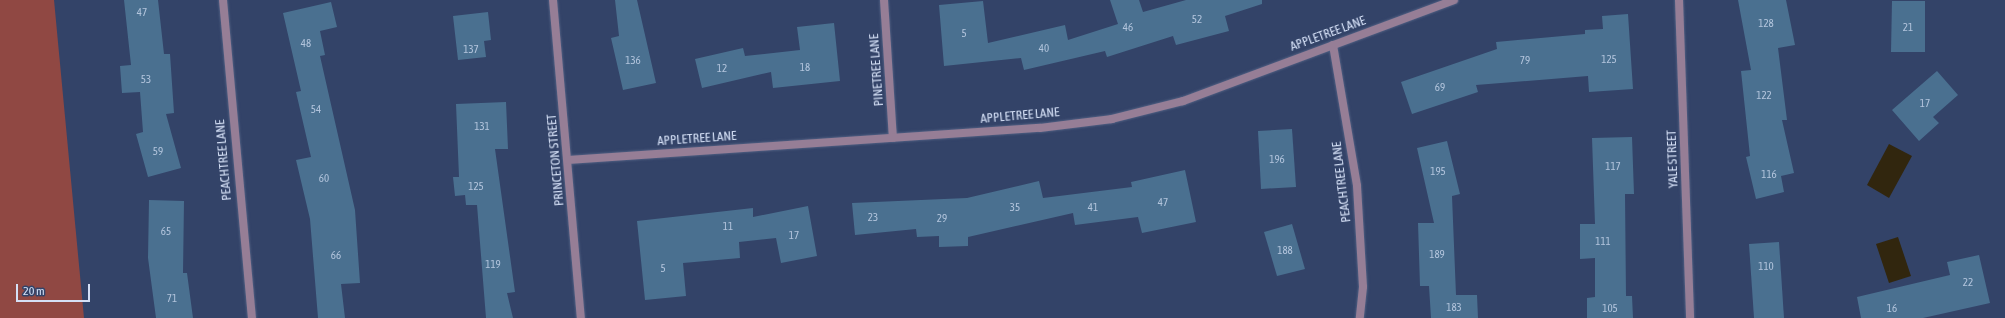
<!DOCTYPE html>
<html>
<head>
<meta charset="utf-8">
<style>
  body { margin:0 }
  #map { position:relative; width:2005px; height:318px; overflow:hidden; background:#334368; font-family:"Asap Condensed",sans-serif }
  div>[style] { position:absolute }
  .green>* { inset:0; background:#904843 }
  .water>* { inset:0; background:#31260e }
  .building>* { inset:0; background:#4a7090 }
  .roads { filter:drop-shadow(0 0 1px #505f82) drop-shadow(0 0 1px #505f82) }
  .minor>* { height:8px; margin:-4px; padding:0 4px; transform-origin:4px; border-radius:4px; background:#967e96 }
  span { translate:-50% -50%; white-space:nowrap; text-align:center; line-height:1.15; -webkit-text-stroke:3.5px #334368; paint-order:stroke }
  .number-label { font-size:11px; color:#b2c4dc }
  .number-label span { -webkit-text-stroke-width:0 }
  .street-label { font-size:13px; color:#d5e0f6 }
  .scale { position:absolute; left:16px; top:284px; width:74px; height:18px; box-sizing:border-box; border:2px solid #d5e0f6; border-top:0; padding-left:5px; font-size:12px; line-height:14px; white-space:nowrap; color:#d5e0f6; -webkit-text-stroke:3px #334368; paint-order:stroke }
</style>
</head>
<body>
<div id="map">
  <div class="green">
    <i style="clip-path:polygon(0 0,54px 0,84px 318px,0 318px)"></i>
  </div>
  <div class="water">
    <i style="clip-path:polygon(1889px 144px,1912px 156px,1889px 198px,1867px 185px)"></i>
    <i style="clip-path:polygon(1898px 237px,1911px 276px,1889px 283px,1876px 244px)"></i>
  </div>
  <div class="building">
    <i style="clip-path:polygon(124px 0,158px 0,164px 54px,170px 54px,174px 113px,166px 114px,181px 168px,148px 177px,136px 134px,143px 132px,140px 92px,122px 93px,120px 66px,131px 65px)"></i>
    <i style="clip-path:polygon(615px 0,637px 0,656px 83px,623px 90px,611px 38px,619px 36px)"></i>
    <i style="clip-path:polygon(1110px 0,1139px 0,1143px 12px,1186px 0,1262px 0,1262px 4px,1225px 16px,1229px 31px,1176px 45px,1173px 36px,1107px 57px,1105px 51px,1024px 70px,1021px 58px,944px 66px,939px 5px,983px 1px,988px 43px,1065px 25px,1068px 40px,1118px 24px)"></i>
    <i style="clip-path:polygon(1738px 0,1786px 0,1795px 45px,1778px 48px,1787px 120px,1782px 120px,1794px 173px,1781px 176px,1784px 192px,1756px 199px,1746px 157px,1750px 156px,1741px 71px,1751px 70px)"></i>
    <i style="clip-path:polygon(1892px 1px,1925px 1px,1925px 52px,1891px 52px)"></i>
    <i style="clip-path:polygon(331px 2px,337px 27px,320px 31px,325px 55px,320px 56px,355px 210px,360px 283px,341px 284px,345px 318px,318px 318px,310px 219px,296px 160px,311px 157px,296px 92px,301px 91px,283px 13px)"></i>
    <i style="clip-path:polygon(488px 12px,491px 40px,484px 41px,486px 57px,458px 60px,453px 16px)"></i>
    <i style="clip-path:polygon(1628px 14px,1633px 89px,1589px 92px,1588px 76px,1476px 85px,1478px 92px,1412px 114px,1401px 82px,1497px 49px,1496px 42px,1585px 34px,1585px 30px,1603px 29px,1602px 16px)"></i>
    <i style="clip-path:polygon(834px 23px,840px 81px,773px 88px,771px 72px,702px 88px,695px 59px,743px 48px,745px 56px,800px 50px,797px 27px)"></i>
    <i style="clip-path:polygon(1937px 71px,1958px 95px,1933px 117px,1939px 123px,1919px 141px,1892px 110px)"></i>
    <i style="clip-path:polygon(506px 102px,508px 149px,495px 149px,515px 292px,507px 293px,513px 318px,486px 318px,477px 205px,466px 205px,465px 195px,455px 196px,453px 177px,459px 177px,456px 104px)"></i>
    <i style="clip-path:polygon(1292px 129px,1296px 187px,1261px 189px,1258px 131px)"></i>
    <i style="clip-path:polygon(1632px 137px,1634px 194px,1625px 194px,1626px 296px,1632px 296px,1633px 318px,1587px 318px,1587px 298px,1595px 297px,1595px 258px,1580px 259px,1580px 224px,1595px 224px,1592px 138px)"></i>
    <i style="clip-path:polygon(1447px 141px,1460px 194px,1452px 196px,1456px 295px,1477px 295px,1478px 318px,1431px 318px,1429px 286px,1420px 286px,1418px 223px,1434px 223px,1417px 148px)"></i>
    <i style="clip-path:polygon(1185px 170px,1196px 222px,1142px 233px,1138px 217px,1075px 225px,1073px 213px,968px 237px,968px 246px,939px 247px,939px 236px,917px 237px,916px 229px,855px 235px,852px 203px,967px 198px,1039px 181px,1043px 198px,1132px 187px,1131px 182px)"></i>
    <i style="clip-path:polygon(149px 200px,184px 201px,183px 273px,187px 273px,193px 318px,156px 318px,148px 258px)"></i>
    <i style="clip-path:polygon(808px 206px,817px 256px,781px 263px,776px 238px,739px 242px,740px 258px,683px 263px,686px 296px,645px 300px,637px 221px,753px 208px,753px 217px)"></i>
    <i style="clip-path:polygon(1292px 224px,1305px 269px,1277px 276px,1264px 232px)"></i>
    <i style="clip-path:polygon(1779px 242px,1784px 318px,1754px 318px,1749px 244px)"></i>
    <i style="clip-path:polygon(1979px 255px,1990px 303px,1923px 318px,1861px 318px,1857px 297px,1950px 275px,1947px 262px)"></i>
  </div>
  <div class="roads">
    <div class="minor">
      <i style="left:223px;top:0;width:319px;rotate:84.8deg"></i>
      <i style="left:553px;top:0;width:319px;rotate:85deg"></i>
      <i style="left:884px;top:0;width:138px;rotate:86.3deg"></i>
      <i style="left:1679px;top:0;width:318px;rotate:88deg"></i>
      <i style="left:1333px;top:45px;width:143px;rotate:80.3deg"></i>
      <i style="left:1357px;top:186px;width:101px;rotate:86.6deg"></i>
      <i style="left:1363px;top:287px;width:31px;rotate:96deg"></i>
      <i style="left:568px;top:160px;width:473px;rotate:-3.9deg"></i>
      <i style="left:1040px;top:128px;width:73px;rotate:-7.1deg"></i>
      <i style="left:1112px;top:119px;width:73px;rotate:-14.2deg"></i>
      <i style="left:1183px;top:101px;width:289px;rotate:-20.4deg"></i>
    </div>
  </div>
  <div class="number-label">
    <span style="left:142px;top:12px">47</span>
    <span style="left:1197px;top:19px">52</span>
    <span style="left:1766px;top:23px">128</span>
    <span style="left:1128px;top:27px">46</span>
    <span style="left:1908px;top:27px">21</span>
    <span style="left:964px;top:33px">5</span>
    <span style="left:306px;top:43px">48</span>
    <span style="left:1044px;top:48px">40</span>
    <span style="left:471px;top:49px">137</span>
    <span style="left:1609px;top:59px">125</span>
    <span style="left:633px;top:60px">136</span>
    <span style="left:1525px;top:60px">79</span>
    <span style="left:805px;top:67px">18</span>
    <span style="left:722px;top:68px">12</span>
    <span style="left:146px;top:79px">53</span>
    <span style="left:1440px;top:87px">69</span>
    <span style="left:1764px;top:95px">122</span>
    <span style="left:1925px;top:103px">17</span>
    <span style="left:316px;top:109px">54</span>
    <span style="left:482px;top:126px">131</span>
    <span style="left:158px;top:151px">59</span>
    <span style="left:1277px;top:159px">196</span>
    <span style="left:1613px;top:166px">117</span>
    <span style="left:1438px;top:171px">195</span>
    <span style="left:1769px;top:174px">116</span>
    <span style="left:324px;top:178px">60</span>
    <span style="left:476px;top:186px">125</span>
    <span style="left:1163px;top:202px">47</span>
    <span style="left:1015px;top:207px">35</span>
    <span style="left:1093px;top:207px">41</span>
    <span style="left:873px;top:217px">23</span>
    <span style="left:942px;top:218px">29</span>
    <span style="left:728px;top:226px">11</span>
    <span style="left:166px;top:231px">65</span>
    <span style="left:794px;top:235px">17</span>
    <span style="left:1603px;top:241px">111</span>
    <span style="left:1285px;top:250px">188</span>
    <span style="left:1437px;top:254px">189</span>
    <span style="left:336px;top:255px">66</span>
    <span style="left:493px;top:264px">119</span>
    <span style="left:1766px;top:266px">110</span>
    <span style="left:663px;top:268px">5</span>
    <span style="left:1968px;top:282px">22</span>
    <span style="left:172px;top:298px">71</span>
    <span style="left:1454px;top:307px">183</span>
    <span style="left:1610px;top:308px">105</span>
    <span style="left:1892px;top:308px">16</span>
  </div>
  <div class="street-label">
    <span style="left:1328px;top:34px;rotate:-20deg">APPLETREE LANE</span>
    <span style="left:877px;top:70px;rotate:-94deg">PINETREE LANE</span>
    <span style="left:1020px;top:116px;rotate:-5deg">APPLETREE LANE</span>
    <span style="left:697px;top:139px;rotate:-4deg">APPLETREE LANE</span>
    <span style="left:1673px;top:159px;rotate:-92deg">YALE STREET</span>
    <span style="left:224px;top:160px;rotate:-95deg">PEACHTREE LANE</span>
    <span style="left:556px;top:160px;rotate:-95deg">PRINCETON STREET</span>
    <span style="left:1342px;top:182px;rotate:-97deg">PEACHTREE LANE</span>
  </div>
  <div class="scale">20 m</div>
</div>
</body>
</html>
